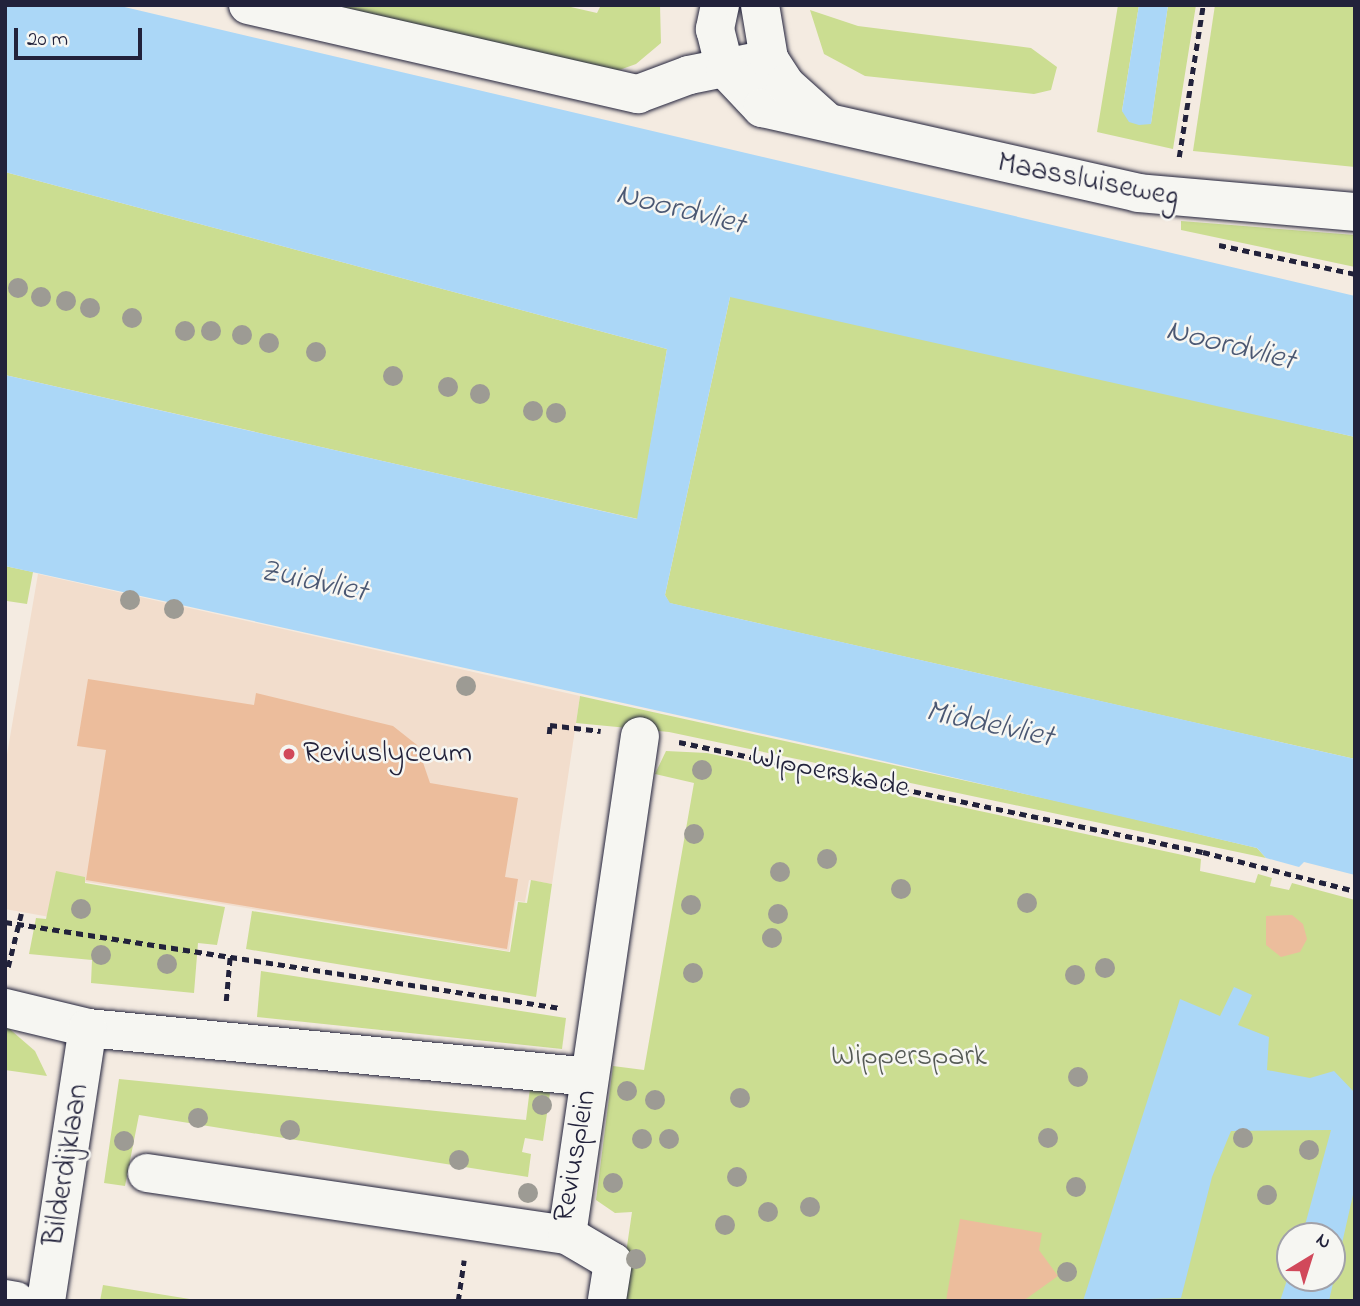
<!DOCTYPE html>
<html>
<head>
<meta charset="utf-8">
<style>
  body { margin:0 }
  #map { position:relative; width:1360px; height:1306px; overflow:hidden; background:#f4ebe1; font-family:"Indie Flower",sans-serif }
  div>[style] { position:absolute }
  .built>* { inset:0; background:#f2ddcc }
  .green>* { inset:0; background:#cbdd91 }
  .water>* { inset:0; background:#abd7f7 }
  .building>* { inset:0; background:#ecbd9c }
  .path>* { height:4.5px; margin-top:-2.25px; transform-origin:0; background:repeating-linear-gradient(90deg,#22223b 0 7px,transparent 0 12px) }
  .roads { filter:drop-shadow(0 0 2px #22223b) drop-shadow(0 0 2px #22223b) }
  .street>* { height:38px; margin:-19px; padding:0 19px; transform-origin:19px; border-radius:19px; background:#f6f6f2 }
  .secondary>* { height:38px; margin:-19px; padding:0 19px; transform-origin:19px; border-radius:19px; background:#f6f6f2 }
  .trees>* { width:20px; height:20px; margin:-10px; border-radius:50%; background:#9d9b94 }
  .dots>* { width:19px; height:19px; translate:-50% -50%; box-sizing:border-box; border:4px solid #f6f6f2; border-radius:50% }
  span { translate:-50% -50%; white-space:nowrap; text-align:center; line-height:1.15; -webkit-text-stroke:5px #f6f6f2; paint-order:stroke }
  .street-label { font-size:30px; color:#22223b }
  .poi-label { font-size:30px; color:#22223b }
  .left { translate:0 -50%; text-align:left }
  .park-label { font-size:30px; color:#555a55 }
  .water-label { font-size:32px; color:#4b5873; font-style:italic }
  .frame { position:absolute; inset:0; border:7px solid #22223b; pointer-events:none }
  .north { position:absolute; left:1276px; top:1222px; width:70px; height:70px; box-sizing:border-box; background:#f6f6f2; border:2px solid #a1a1a9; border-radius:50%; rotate:38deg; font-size:19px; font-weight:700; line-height:28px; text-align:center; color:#22223b }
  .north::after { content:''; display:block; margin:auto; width:24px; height:32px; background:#d1495b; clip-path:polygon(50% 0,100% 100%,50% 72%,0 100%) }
  .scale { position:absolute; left:14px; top:28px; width:128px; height:32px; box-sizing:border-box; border:4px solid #22223b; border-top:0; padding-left:9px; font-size:21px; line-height:24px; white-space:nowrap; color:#22223b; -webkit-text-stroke:5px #f6f6f2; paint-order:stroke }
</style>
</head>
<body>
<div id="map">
  <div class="built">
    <i style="clip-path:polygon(38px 574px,580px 696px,552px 884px,529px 880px,525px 902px,516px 901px,509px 951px,69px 879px,61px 919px,5px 909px,5px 766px)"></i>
  </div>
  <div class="green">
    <i style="clip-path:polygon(314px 5px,562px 5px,597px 13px,601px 5px,660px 5px,661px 43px,636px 64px,611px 73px)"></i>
    <i style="clip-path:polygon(1118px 5px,1139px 5px,1122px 111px,1151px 123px,1168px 5px,1196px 5px,1173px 149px,1097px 132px)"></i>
    <i style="clip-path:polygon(1215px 5px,1355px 5px,1355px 167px,1193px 151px)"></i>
    <i style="clip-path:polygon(810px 10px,858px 26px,1031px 48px,1057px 67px,1051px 90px,1034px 94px,865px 76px,824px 54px)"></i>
    <i style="clip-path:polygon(5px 172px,667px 349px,638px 519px,5px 375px)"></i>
    <i style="clip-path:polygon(1181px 221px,1355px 235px,1355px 267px,1181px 230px)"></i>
    <i style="clip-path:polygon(746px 296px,1355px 437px,1355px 759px,669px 603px,665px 595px,730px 297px)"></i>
    <i style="clip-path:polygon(5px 566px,33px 572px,27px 604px,7px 601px)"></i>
    <i style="clip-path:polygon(580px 696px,1080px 806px,1257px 848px,1266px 858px,669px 732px,576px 723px)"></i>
    <i style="clip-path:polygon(evenodd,666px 751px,707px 753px,952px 805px,1201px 859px,1200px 871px,1255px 883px,1258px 874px,1272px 878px,1270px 886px,1289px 890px,1292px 883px,1355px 900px,1355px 1301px,619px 1301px,632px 1212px,615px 1213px,596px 1200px,613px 1066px,644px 1070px,694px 783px,655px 774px,666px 751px,1290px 1236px,1332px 1236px,1332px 1278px,1290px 1278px,1290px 1236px)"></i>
    <i style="clip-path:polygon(56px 871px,85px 877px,85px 883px,225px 907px,217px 945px,198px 943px,194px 993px,91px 983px,92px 960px,29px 954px,36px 918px,46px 919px)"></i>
    <i style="clip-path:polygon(531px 880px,552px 884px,536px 997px,246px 949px,252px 911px,510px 952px,518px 902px,527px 903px)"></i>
    <i style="clip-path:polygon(261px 971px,566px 1018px,562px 1049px,257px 1017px)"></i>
    <i style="clip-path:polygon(5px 1025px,35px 1051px,47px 1076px,5px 1070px)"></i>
    <i style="clip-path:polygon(119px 1079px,526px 1120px,530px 1088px,550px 1093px,543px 1141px,525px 1138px,522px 1152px,531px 1154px,528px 1177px,139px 1115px,125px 1186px,104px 1183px)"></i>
    <i style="clip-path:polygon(103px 1285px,202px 1301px,100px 1301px)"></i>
  </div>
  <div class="water">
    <i style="clip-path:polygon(5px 5px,116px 5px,1355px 296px,1355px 437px,730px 297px,665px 595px,670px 603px,1355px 759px,1355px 875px,1304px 862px,1299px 867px,1266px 858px,1257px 848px,840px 751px,5px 566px,5px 375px,637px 519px,667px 349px,5px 172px)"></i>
    <i style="clip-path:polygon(1139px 5px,1168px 5px,1151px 124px,1139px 125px,1129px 122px,1122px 111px)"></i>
    <i style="clip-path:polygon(1234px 987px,1252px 995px,1238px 1025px,1269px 1037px,1267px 1070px,1310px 1078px,1334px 1071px,1355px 1093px,1355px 1186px,1329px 1301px,1280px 1301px,1290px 1271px,1290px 1278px,1332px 1278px,1332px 1236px,1302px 1236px,1331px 1130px,1231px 1131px,1212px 1177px,1181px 1298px,1083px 1301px,1180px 999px,1220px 1016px)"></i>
  </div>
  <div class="building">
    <i style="clip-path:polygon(88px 679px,254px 705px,256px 693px,393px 726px,417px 745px,430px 783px,518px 798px,505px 877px,518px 879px,507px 949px,86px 880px,106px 750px,77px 746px)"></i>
    <i style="clip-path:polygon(1292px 915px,1303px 924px,1307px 939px,1300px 952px,1281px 957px,1266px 945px,1266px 916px)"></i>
    <i style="clip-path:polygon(960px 1219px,1042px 1233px,1039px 1250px,1058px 1276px,1023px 1301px,946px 1301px)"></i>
  </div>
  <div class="path">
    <i style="left:1179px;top:157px;width:154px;rotate:-81deg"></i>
    <i style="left:1219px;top:245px;width:139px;rotate:12deg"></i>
    <i style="left:549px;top:734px;width:9px;rotate:-84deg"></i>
    <i style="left:550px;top:725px;width:51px;rotate:6.7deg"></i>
    <i style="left:679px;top:742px;width:535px;rotate:11.86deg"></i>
    <i style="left:1203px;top:852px;width:157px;rotate:14.4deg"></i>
    <i style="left:5px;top:922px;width:562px;rotate:8.81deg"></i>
    <i style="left:8px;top:967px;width:55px;rotate:-76.2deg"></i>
    <i style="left:226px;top:1001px;width:45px;rotate:-84.9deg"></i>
    <i style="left:458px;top:1301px;width:41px;rotate:-81.7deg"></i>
  </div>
  <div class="roads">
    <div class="street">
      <i style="left:248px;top:5px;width:400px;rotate:12.9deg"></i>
      <i style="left:638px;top:94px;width:54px;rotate:-20.4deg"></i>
      <i style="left:689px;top:75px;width:82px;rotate:-11.3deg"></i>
      <i style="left:5px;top:1008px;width:85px;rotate:13.5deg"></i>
      <i style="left:88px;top:1028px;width:504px;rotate:5.57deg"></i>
      <i style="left:147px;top:1173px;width:425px;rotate:8.4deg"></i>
      <i style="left:567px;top:1235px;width:504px;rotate:-81.68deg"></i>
      <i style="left:567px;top:1235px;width:53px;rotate:30.4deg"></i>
      <i style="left:613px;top:1262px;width:39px;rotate:99deg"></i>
      <i style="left:5px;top:1299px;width:11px;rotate:10deg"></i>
      <i style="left:46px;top:1301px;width:276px;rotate:-81.3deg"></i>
    </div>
    <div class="secondary">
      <i style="left:720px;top:5px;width:25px;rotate:102deg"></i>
      <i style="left:715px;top:29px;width:41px;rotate:76deg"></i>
      <i style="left:725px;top:69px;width:54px;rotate:46.5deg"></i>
      <i style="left:762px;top:108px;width:385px;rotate:12.7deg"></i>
      <i style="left:1138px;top:193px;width:218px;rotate:5deg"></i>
      <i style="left:760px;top:5px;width:55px;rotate:80.5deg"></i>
      <i style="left:769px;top:59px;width:30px;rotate:57deg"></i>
      <i style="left:785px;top:84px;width:54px;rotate:42deg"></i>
    </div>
  </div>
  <div class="trees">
    <i style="left:18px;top:288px"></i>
    <i style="left:41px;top:297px"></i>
    <i style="left:66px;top:301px"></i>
    <i style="left:90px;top:308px"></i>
    <i style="left:132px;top:318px"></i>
    <i style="left:185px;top:331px"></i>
    <i style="left:211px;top:331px"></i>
    <i style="left:242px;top:335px"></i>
    <i style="left:269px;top:343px"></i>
    <i style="left:316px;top:352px"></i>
    <i style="left:393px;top:376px"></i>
    <i style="left:448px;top:387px"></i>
    <i style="left:480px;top:394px"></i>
    <i style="left:533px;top:411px"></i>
    <i style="left:556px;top:413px"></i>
    <i style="left:130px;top:600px"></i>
    <i style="left:174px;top:609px"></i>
    <i style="left:466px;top:686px"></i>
    <i style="left:702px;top:770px"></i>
    <i style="left:694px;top:834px"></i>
    <i style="left:827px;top:859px"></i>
    <i style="left:780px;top:872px"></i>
    <i style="left:901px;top:889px"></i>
    <i style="left:1027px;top:903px"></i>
    <i style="left:691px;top:905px"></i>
    <i style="left:81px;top:909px"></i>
    <i style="left:778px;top:914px"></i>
    <i style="left:772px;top:938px"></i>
    <i style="left:101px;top:955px"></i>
    <i style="left:167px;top:964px"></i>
    <i style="left:1105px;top:968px"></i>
    <i style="left:693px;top:973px"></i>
    <i style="left:1075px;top:975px"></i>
    <i style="left:1078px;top:1077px"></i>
    <i style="left:627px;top:1091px"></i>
    <i style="left:740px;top:1098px"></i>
    <i style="left:655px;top:1100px"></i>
    <i style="left:542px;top:1105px"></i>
    <i style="left:198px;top:1118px"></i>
    <i style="left:290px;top:1130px"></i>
    <i style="left:1048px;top:1138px"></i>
    <i style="left:1243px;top:1138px"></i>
    <i style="left:642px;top:1139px"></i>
    <i style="left:669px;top:1139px"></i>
    <i style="left:124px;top:1141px"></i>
    <i style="left:1309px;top:1150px"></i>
    <i style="left:459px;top:1160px"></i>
    <i style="left:737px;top:1177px"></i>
    <i style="left:613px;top:1183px"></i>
    <i style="left:1076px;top:1187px"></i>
    <i style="left:528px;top:1193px"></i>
    <i style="left:1267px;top:1195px"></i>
    <i style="left:810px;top:1207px"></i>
    <i style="left:768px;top:1212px"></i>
    <i style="left:725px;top:1225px"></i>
    <i style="left:636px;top:1259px"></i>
    <i style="left:1067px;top:1272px"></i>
  </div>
  <div class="dots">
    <i style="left:289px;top:754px;background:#d1495b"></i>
  </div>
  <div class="street-label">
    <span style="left:1088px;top:181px;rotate:11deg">Maassluiseweg</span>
    <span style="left:830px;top:773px;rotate:12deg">Wipperskade</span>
    <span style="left:576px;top:1156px;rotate:-80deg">Reviusplein</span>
    <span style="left:67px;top:1165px;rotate:-81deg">Bilderdijklaan</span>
  </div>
  <div class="poi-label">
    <span class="left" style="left:303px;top:754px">Reviuslyceum</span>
  </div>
  <div class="park-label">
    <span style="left:909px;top:1057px">Wipperspark</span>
  </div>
  <div class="water-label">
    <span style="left:680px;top:211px;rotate:14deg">Noordvliet</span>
    <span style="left:1230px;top:347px;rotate:14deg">Noordvliet</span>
    <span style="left:313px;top:583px;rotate:12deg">Zuidvliet</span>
    <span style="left:989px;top:726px;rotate:12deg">Middelvliet</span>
  </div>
  <div class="frame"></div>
  <div class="north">N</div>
  <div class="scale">20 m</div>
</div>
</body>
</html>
